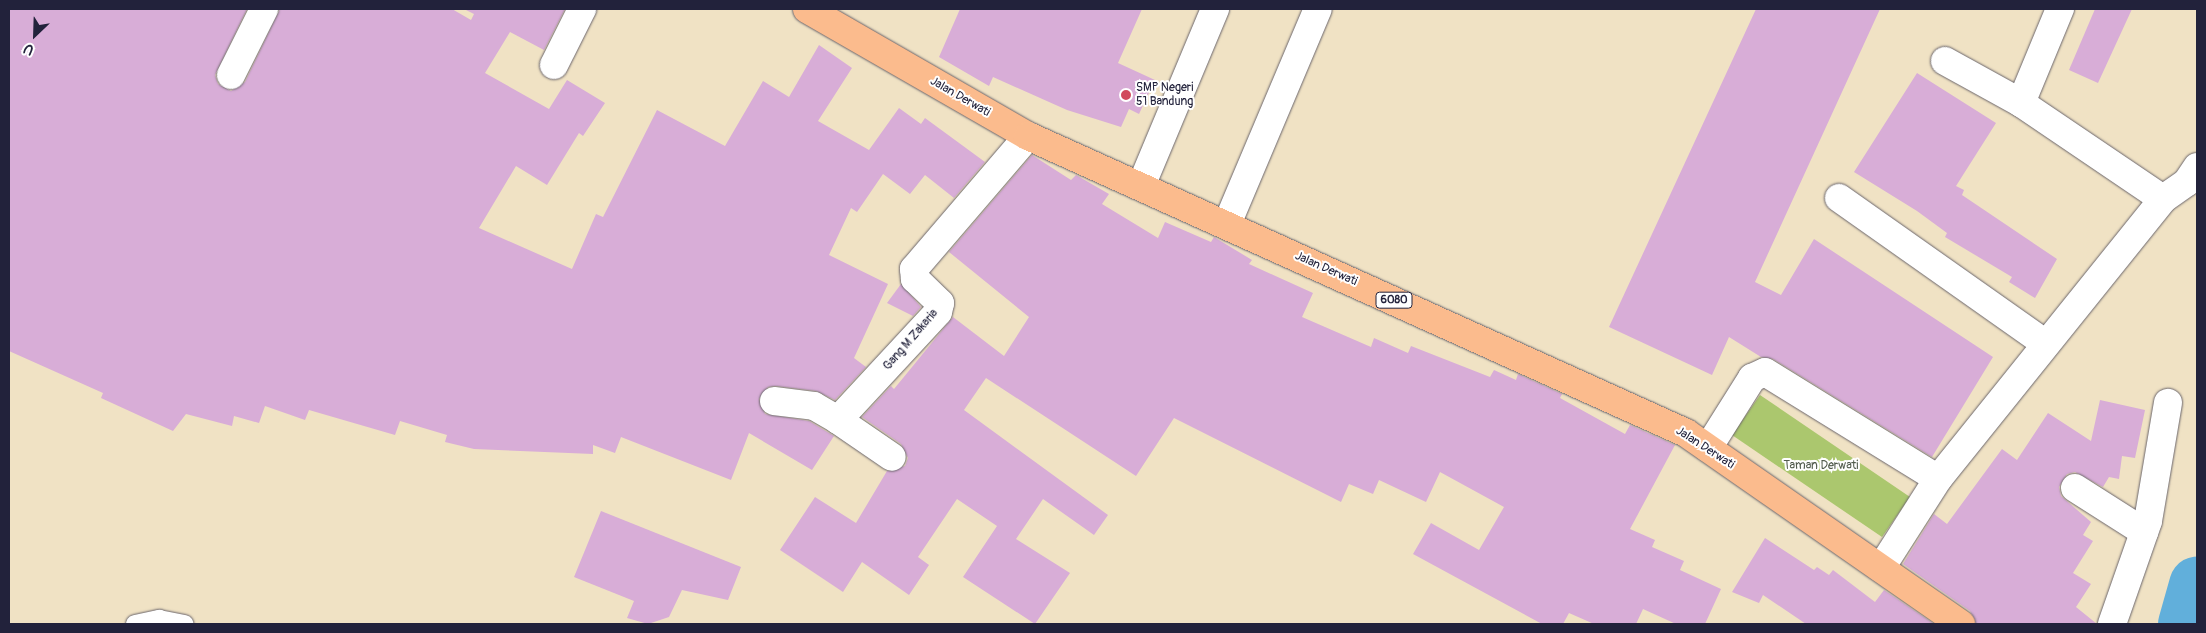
<!DOCTYPE html>
<html>
<head>
<meta charset="utf-8">
<style>
  body { margin:0 }
  #map { position:relative; width:2206px; height:633px; overflow:hidden; background:#f0e2c4; font-family:Pangolin,sans-serif }
  div>[style] { position:absolute }
  .green>* { inset:0; background:#abc76e }
  .river>* { height:56px; margin:-28px; padding:0 28px; transform-origin:28px; border-radius:28px; background:#61afdb }
  .building>* { inset:0; background:#d8add7 }
  .roads { filter:drop-shadow(0 0 1px #6a656b) drop-shadow(0 0 1px #6a656b) }
  .service>* { height:18px; margin:-9px; padding:0 9px; transform-origin:9px; border-radius:9px; background:#fff }
  .minor>* { height:28px; margin:-14px; padding:0 14px; transform-origin:14px; border-radius:14px; background:#fff }
  .primary>* { height:28px; margin:-14px; padding:0 14px; transform-origin:14px; border-radius:14px; background:#fbbb8d }
  .dots>* { width:14px; height:14px; translate:-50% -50%; box-sizing:border-box; border:2px solid #fff; border-radius:50% }
  span { translate:-50% -50%; white-space:nowrap; text-align:center; line-height:1.15; -webkit-text-stroke:4px #fff; paint-order:stroke }
  .shield-label span { padding:1px 4px; background:#fff; border:1px solid; border-radius:4px; -webkit-text-stroke-width:0 }
  .shield-label { font-size:11px; color:#22223b; font-weight:700 }
  .poi-label { font-size:12px; color:#22223b }
  .left { translate:0 -50%; text-align:left }
  .street-label { font-size:12px; color:#22223b }
  .park-label { font-size:12px; color:#525c4d }
  .frame { position:absolute; inset:0; border:10px solid #22223b; pointer-events:none }
  .north { position:absolute; left:10px; top:10px; width:50px; height:50px; -webkit-text-stroke:4px #fff; paint-order:stroke; rotate:204deg; font-size:14px; font-weight:700; line-height:20px; text-align:center; color:#22223b }
  .north::after { content:''; display:block; margin:auto; width:18px; height:22px; background:#22223b; clip-path:polygon(50% 0,100% 100%,50% 72%,0 100%) }
</style>
</head>
<body>
<div id="map">
  <div class="green">
    <i style="clip-path:polygon(1760px 395px,1910px 497px,1882px 537px,1732px 435px)"></i>
  </div>
  <div class="river">
    <i style="left:2186px;top:624px;width:41px;rotate:-74.2deg"></i>
  </div>
  <div class="building">
    <i style="clip-path:polygon(9px 9px,247px 9px,215px 75px,218px 84px,231px 91px,245px 82px,280px 9px,452px 9px,471px 20px,474px 14px,464px 9px,565px 9px,544px 50px,510px 32px,485px 73px,549px 109px,567px 80px,605px 103px,583px 136px,579px 133px,547px 185px,516px 166px,479px 228px,572px 269px,596px 214px,603px 217px,657px 110px,725px 146px,763px 81px,789px 97px,819px 45px,852px 68px,818px 121px,869px 150px,899px 108px,921px 124px,925px 118px,985px 162px,954px 198px,925px 175px,910px 194px,883px 174px,857px 212px,851px 208px,829px 255px,888px 284px,854px 358px,866px 367px,835px 400px,816px 391px,776px 386px,768px 387px,759px 399px,765px 414px,809px 421px,834px 436px,812px 470px,749px 433px,731px 480px,621px 437px,615px 453px,593px 445px,593px 454px,474px 449px,445px 442px,447px 435px,400px 421px,395px 435px,309px 410px,305px 420px,265px 406px,259px 423px,234px 416px,232px 426px,186px 414px,173px 431px,101px 398px,103px 393px,9px 351px)"></i>
    <i style="clip-path:polygon(960px 9px,1142px 9px,1118px 63px,1155px 80px,1139px 114px,1129px 109px,1121px 127px,1067px 110px,993px 77px,989px 86px,939px 57px)"></i>
    <i style="clip-path:polygon(1756px 9px,1880px 9px,1755px 282px,1781px 295px,1814px 239px,1993px 357px,1932px 457px,1773px 359px,1761px 357px,1729px 337px,1712px 375px,1609px 327px)"></i>
    <i style="clip-path:polygon(2095px 9px,2132px 9px,2098px 83px,2069px 70px)"></i>
    <i style="clip-path:polygon(1917px 73px,1996px 123px,1956px 186px,1964px 190px,1962px 195px,2057px 259px,2035px 298px,2009px 282px,2012px 277px,1945px 237px,1947px 233px,1917px 211px,1854px 172px)"></i>
    <i style="clip-path:polygon(1032px 155px,1071px 180px,1076px 175px,1109px 194px,1102px 204px,1158px 238px,1165px 222px,1211px 242px,1214px 237px,1252px 260px,1249px 264px,1313px 293px,1302px 317px,1371px 347px,1374px 338px,1408px 353px,1411px 346px,1490px 377px,1494px 370px,1516px 380px,1518px 374px,1562px 394px,1560px 398px,1625px 434px,1630px 425px,1675px 445px,1630px 529px,1655px 540px,1652px 547px,1684px 561px,1680px 570px,1721px 589px,1705px 624px,1676px 624px,1643px 609px,1636px 624px,1594px 624px,1569px 613px,1563px 624px,1542px 624px,1413px 554px,1431px 523px,1479px 550px,1504px 507px,1440px 472px,1426px 502px,1379px 480px,1373px 494px,1349px 484px,1341px 502px,1174px 418px,1136px 476px,986px 378px,964px 410px,1108px 515px,1094px 535px,1043px 499px,1016px 539px,1070px 573px,1035px 624px,963px 577px,997px 526px,957px 499px,918px 557px,929px 565px,909px 595px,862px 562px,843px 592px,780px 550px,815px 497px,856px 523px,887px 471px,905px 466px,908px 458px,901px 444px,862px 417px,891px 386px,894px 389px,953px 317px,1004px 356px,1029px 317px,949px 252px)"></i>
    <i style="clip-path:polygon(901px 284px,921px 307px,913px 316px,887px 303px)"></i>
    <i style="clip-path:polygon(2100px 400px,2145px 410px,2135px 458px,2122px 456px,2119px 479px,2109px 477px,2103px 487px,2075px 472px,2067px 474px,2059px 487px,2061px 496px,2091px 522px,2083px 535px,2093px 541px,2073px 573px,2091px 584px,2076px 607px,2097px 624px,1976px 624px,1970px 611px,1903px 564px,1934px 514px,1947px 524px,2002px 449px,2017px 460px,2048px 413px,2091px 441px)"></i>
    <i style="clip-path:polygon(601px 511px,741px 567px,728px 600px,682px 590px,669px 617px,648px 624px,627px 618px,634px 601px,574px 577px)"></i>
    <i style="clip-path:polygon(1765px 538px,1814px 570px,1817px 567px,1829px 575px,1833px 570px,1875px 602px,1884px 590px,1934px 624px,1806px 624px,1763px 595px,1759px 603px,1732px 592px)"></i>
  </div>
  <div class="roads">
    <div class="service">
      <i style="left:135px;top:624px;width:25px;rotate:-12deg"></i>
      <i style="left:159px;top:619px;width:26px;rotate:11deg"></i>
    </div>
    <div class="minor">
      <i style="left:1945px;top:61px;width:87px;rotate:28.9deg"></i>
      <i style="left:2021px;top:103px;width:171px;rotate:34.1deg"></i>
      <i style="left:554px;top:65px;width:63px;rotate:-63.4deg"></i>
      <i style="left:231px;top:75px;width:74px;rotate:-63.4deg"></i>
      <i style="left:2021px;top:103px;width:102px;rotate:-67.5deg"></i>
      <i style="left:1141px;top:186px;width:192px;rotate:-67.3deg"></i>
      <i style="left:1839px;top:198px;width:253px;rotate:35.2deg"></i>
      <i style="left:1227px;top:224px;width:233px;rotate:-67.1deg"></i>
      <i style="left:774px;top:401px;width:40px;rotate:7.1deg"></i>
      <i style="left:814px;top:406px;width:28px;rotate:30deg"></i>
      <i style="left:838px;top:420px;width:147px;rotate:-47.2deg"></i>
      <i style="left:938px;top:312px;width:9px;rotate:-77deg"></i>
      <i style="left:940px;top:303px;width:35px;rotate:-136deg"></i>
      <i style="left:915px;top:279px;width:10px;rotate:-96deg"></i>
      <i style="left:914px;top:269px;width:175px;rotate:-49.4deg"></i>
      <i style="left:838px;top:420px;width:65px;rotate:34.4deg"></i>
      <i style="left:1708px;top:448px;width:83px;rotate:-57.8deg"></i>
      <i style="left:1752px;top:378px;width:14px;rotate:-25deg"></i>
      <i style="left:1765px;top:372px;width:203px;rotate:31.7deg"></i>
      <i style="left:2075px;top:488px;width:82px;rotate:32.5deg"></i>
      <i style="left:1881px;top:568px;width:106px;rotate:-57.4deg"></i>
      <i style="left:1938px;top:479px;width:359px;rotate:-51.2deg"></i>
      <i style="left:2163px;top:199px;width:29px;rotate:-35deg"></i>
      <i style="left:2187px;top:182px;width:18px;rotate:-56deg"></i>
      <i style="left:2112px;top:624px;width:109px;rotate:-70.7deg"></i>
      <i style="left:2148px;top:521px;width:120px;rotate:-80.4deg"></i>
    </div>
    <div class="primary">
      <i style="left:807px;top:9px;width:255px;rotate:29.9deg"></i>
      <i style="left:1028px;top:136px;width:722px;rotate:24.29deg"></i>
      <i style="left:1686px;top:433px;width:335px;rotate:34.8deg"></i>
    </div>
  </div>
  <div class="dots">
    <i style="left:1126px;top:95px;background:#d1495b"></i>
  </div>
  <div class="shield-label">
    <span style="left:1394px;top:300px">6080</span>
  </div>
  <div class="poi-label">
    <span class="left" style="left:1136px;top:95px">SMP Negeri<br>51 Bandung</span>
  </div>
  <div class="street-label">
    <span style="left:960px;top:97px;rotate:30deg">Jalan Derwati</span>
    <span style="left:1326px;top:269px;rotate:24deg">Jalan Derwati</span>
    <span style="left:911px;top:340px;rotate:-49deg">Gang M Zakaria</span>
    <span style="left:1705px;top:448px;rotate:33deg">Jalan Derwati</span>
  </div>
  <div class="park-label">
    <span style="left:1821px;top:466px">Taman Derwati</span>
  </div>
  <div class="frame"></div>
  <div class="north">U</div>
</div>
</body>
</html>
